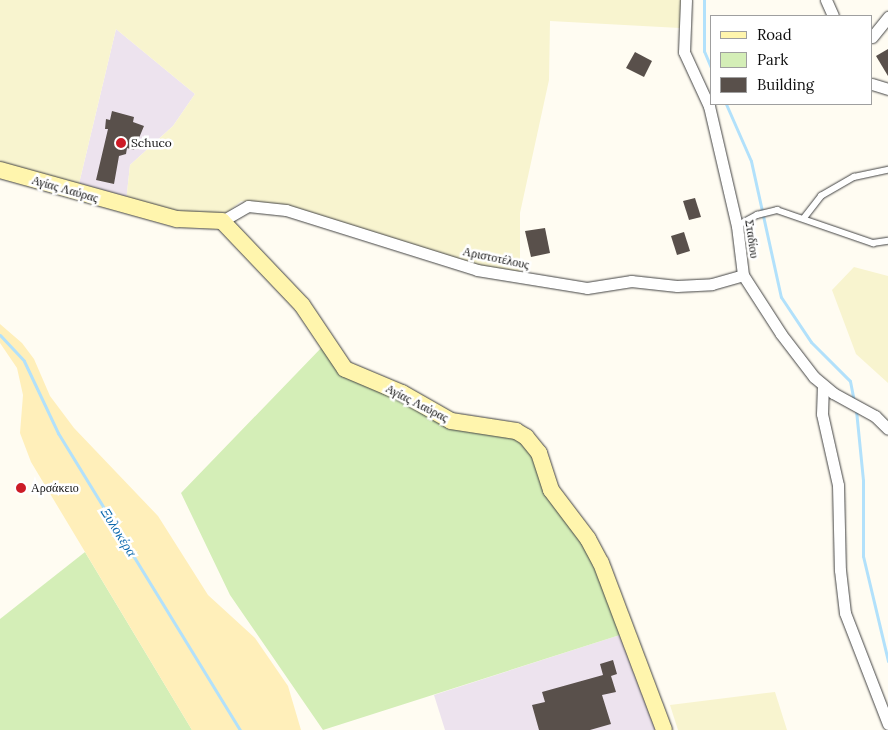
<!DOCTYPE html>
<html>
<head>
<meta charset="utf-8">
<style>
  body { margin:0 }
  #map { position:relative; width:888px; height:730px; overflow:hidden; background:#fffcf2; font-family:Lora,serif }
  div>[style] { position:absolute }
  .industrial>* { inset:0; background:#ede3ee }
  .farmland>* { inset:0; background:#f8f4cf }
  .green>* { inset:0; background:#d4eeb7 }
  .sand>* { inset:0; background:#ffefba }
  .stream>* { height:3px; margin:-1.5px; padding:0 1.5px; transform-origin:1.5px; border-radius:1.5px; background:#b2e1fb }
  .building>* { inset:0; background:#59504b }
  .roads { filter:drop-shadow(0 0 1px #424242) drop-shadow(0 0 1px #424242) }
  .lane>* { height:5.5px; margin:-2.75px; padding:0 2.75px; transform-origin:2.75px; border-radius:2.75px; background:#fff }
  .street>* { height:11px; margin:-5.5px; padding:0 5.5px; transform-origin:5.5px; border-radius:5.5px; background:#fff }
  .secondary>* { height:16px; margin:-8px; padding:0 8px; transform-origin:8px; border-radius:8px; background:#fff5ad }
  .dots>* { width:14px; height:14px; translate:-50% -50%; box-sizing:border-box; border:2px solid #fff; border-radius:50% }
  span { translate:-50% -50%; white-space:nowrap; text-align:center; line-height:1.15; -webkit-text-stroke:5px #fff; paint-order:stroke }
  .poi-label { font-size:12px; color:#0f0f0f }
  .left { translate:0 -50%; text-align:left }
  .street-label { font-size:12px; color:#0f0f0f }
  .water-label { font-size:14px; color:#0d69ad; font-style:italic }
  .legend { position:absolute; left:710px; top:15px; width:162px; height:90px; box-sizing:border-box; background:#fff; border:1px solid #9f9f9f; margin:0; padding:6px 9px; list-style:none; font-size:15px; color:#0f0f0f }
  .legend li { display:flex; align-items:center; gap:10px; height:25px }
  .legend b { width:25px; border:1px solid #9f9f9f }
</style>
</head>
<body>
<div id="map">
  <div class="industrial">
    <i style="clip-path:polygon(116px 29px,195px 94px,173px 126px,130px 165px,126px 202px,78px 188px)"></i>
    <i style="clip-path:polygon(626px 633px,661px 730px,445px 730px,434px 695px)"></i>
  </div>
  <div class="farmland">
    <i style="clip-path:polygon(0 0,682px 0,680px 28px,550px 21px,549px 80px,520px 213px,520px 275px,477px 268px,297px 209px,241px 201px,224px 215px,180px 214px,126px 202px,130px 165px,173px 126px,195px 94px,116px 29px,78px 188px,0 164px)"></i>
    <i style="clip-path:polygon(854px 267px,888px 276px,888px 383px,856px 354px,832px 290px)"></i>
    <i style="clip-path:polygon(775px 692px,787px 730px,678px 730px,670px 705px)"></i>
  </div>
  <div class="green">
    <i style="clip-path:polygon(323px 346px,343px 375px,523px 441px,582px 542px,626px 633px,323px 730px,230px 595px,181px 493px)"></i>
    <i style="clip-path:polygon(85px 552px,192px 730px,0 730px,0 619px)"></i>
  </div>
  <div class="sand">
    <i style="clip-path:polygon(0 324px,22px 343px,34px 359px,50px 396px,74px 428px,158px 516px,208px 595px,255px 638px,288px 686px,301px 730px,192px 730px,31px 462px,20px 433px,23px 395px,17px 368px,0 343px)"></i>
  </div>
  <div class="stream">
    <i style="left:704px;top:0;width:51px;rotate:90deg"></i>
    <i style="left:704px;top:51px;width:21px;rotate:67deg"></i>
    <i style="left:726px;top:104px;width:62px;rotate:66.3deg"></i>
    <i style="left:751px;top:161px;width:139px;rotate:77.6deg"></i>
    <i style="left:781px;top:297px;width:54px;rotate:56.3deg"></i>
    <i style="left:811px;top:342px;width:55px;rotate:45deg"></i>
    <i style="left:850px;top:381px;width:20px;rotate:79deg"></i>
    <i style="left:0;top:335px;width:35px;rotate:47deg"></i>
    <i style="left:24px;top:361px;width:80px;rotate:64.7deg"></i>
    <i style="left:58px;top:433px;width:348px;rotate:58.5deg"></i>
    <i style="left:856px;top:410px;width:70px;rotate:84.3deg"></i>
    <i style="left:863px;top:480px;width:76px;rotate:90deg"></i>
    <i style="left:863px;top:556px;width:108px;rotate:76.6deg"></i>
  </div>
  <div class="building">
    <i style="clip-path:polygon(888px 49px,888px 76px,876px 56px)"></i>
    <i style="clip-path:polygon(635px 52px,652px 61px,644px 77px,626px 68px)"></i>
    <i style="clip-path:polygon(112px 111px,134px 117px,133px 122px,144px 126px,134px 150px,127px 148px,126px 154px,119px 156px,114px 184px,96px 180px,108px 129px,105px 129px,106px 119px,110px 120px)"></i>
    <i style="clip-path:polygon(695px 198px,701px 217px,689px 220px,683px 201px)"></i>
    <i style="clip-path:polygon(545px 228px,550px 253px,531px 257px,525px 231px)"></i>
    <i style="clip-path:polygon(684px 232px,690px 251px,677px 255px,671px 236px)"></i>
    <i style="clip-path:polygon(613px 660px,617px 674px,611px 676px,616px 692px,602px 695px,611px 724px,590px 730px,539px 730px,532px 705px,545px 702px,542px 692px,603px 675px,600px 664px)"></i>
  </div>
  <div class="roads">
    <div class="lane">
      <i style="left:804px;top:218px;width:28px;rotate:-52deg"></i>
      <i style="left:821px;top:196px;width:38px;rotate:-30deg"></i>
      <i style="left:854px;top:177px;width:35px;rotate:-12deg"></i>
      <i style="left:737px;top:226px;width:23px;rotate:-29deg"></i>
      <i style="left:757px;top:215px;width:21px;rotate:-14deg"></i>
      <i style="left:777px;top:210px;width:102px;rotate:19deg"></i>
      <i style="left:873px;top:243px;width:15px;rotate:-8deg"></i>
    </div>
    <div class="street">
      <i style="left:686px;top:0;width:52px;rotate:92.2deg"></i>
      <i style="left:684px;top:52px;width:60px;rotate:65.2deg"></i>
      <i style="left:709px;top:106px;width:123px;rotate:76.9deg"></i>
      <i style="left:737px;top:226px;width:49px;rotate:83deg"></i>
      <i style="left:743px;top:275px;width:70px;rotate:57.2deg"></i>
      <i style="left:781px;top:334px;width:54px;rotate:52.5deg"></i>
      <i style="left:814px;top:377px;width:25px;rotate:40deg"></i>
      <i style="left:833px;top:393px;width:48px;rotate:28.7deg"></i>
      <i style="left:875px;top:416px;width:18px;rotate:45deg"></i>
      <i style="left:826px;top:0;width:17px;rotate:66deg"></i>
      <i style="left:872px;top:37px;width:26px;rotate:-51deg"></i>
      <i style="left:872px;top:84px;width:17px;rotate:17deg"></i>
      <i style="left:222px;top:221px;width:30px;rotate:-30deg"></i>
      <i style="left:248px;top:206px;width:38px;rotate:6deg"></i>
      <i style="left:286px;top:210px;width:200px;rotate:17.4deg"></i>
      <i style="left:477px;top:270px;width:111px;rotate:9.3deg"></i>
      <i style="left:587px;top:288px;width:45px;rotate:-9deg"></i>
      <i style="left:631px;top:281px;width:46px;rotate:6.2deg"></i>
      <i style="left:677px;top:286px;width:35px;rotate:-3deg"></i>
      <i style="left:712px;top:284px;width:32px;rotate:-16deg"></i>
      <i style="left:823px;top:385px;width:29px;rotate:92deg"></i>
      <i style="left:822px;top:414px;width:73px;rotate:77.3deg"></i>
      <i style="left:838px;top:485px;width:85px;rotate:88.7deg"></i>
      <i style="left:840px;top:570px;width:43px;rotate:83.4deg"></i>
      <i style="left:845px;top:613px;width:119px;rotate:68.8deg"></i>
    </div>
    <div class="secondary">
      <i style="left:0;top:170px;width:184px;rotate:15.5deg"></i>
      <i style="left:177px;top:219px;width:45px;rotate:2.5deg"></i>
      <i style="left:222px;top:221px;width:116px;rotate:46.4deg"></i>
      <i style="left:302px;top:305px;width:77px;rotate:56.1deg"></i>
      <i style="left:345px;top:369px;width:62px;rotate:22.8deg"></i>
      <i style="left:402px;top:393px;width:56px;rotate:29.7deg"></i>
      <i style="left:451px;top:421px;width:66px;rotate:8.7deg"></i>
      <i style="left:516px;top:431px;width:12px;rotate:31deg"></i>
      <i style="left:526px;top:437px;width:21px;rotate:51deg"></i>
      <i style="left:539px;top:453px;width:39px;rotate:72deg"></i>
      <i style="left:551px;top:490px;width:61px;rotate:52.9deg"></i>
      <i style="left:588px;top:539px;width:27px;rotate:62deg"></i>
      <i style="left:601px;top:563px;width:178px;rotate:69.3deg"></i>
    </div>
  </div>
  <div class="dots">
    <i style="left:121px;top:143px;background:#cc1b26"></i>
    <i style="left:21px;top:488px;background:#cc1b26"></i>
  </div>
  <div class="poi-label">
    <span class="left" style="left:131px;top:143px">Schuco</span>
    <span class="left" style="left:31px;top:488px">Αρσάκειο</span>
  </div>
  <div class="street-label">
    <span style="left:65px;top:189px;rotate:16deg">Αγίας Λαύρας</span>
    <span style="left:752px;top:239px;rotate:82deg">Σταδίου</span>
    <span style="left:496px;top:258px;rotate:12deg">Αριστοτέλους</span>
    <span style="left:417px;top:403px;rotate:27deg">Αγίας Λαύρας</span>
  </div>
  <div class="water-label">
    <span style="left:119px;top:532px;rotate:58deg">Ξυλοκέρα</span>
  </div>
  <ul class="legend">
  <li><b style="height:6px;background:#fff5ad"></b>Road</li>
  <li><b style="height:14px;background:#d4eeb7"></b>Park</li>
  <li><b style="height:14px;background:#59504b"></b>Building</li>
  </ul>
</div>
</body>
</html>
